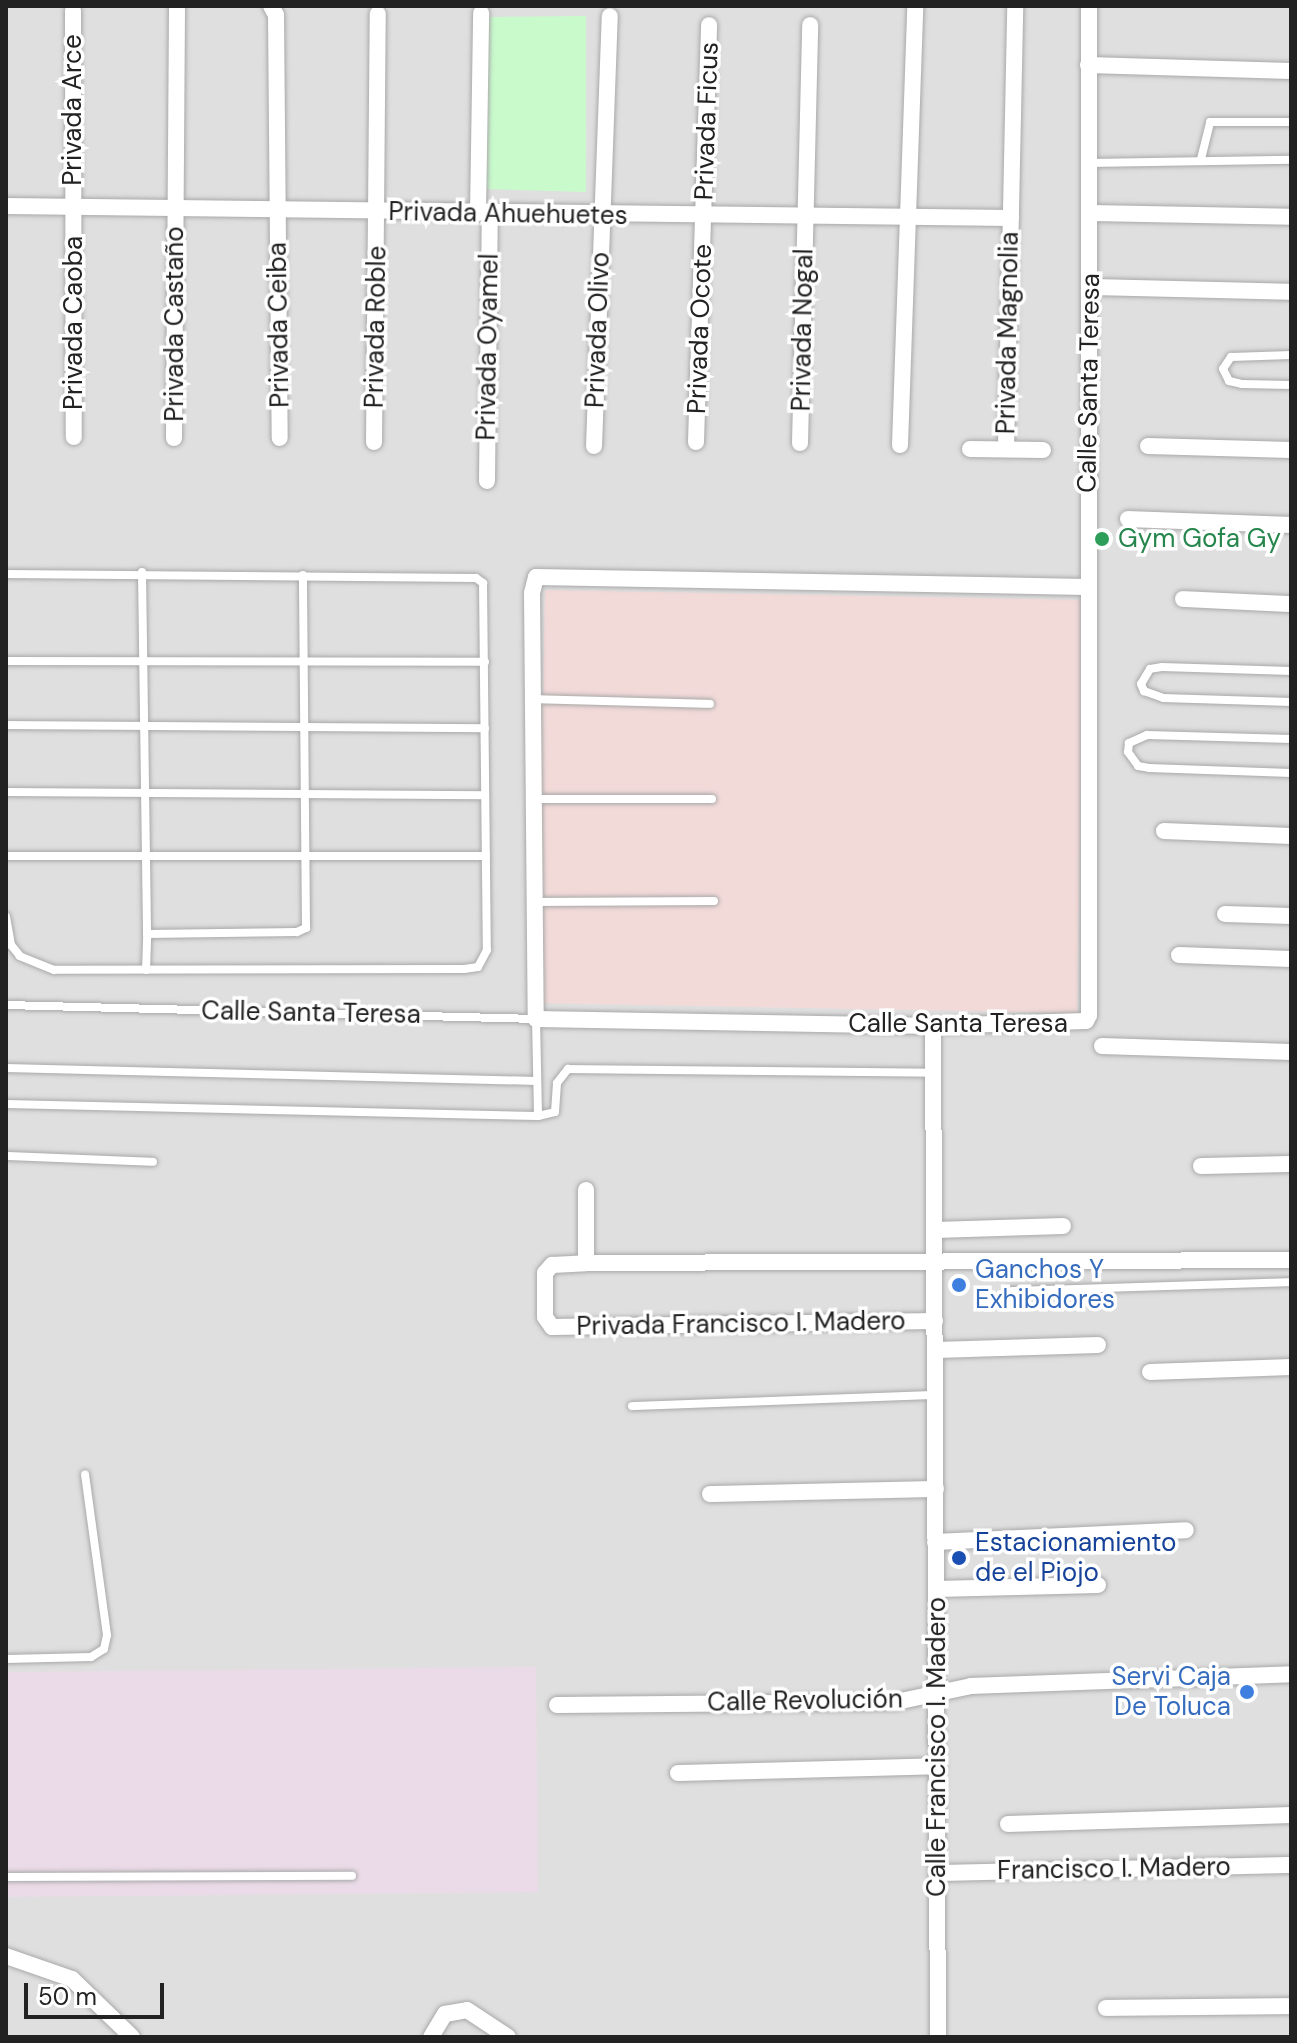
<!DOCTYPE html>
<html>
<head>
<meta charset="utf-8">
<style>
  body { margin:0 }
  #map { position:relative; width:1297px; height:2043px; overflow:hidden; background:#f2efe9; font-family:"DM Sans",sans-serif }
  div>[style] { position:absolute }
  .residential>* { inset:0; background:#e0dfdf }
  .commercial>* { inset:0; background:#f2dad9 }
  .industrial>* { inset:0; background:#ebdbe8 }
  .park>* { inset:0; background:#c8facc }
  .roads { filter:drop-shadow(0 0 2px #a9a9a9) drop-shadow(0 0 2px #a9a9a9) }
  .service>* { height:8px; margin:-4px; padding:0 4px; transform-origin:4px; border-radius:4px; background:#fff }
  .minor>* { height:16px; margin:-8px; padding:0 8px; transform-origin:8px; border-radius:8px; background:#fff }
  .dots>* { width:22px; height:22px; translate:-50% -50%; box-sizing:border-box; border:4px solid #fff; border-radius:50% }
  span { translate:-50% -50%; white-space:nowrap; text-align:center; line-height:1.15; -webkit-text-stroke:7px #fff; paint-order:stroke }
  .street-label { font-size:26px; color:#222 }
  .leisure-label { font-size:26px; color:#27864d }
  .left { translate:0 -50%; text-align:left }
  .shop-label { font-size:26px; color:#366cbe }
  .right { translate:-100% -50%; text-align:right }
  .transit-label { font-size:26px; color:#164399 }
  .frame { position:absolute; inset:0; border:8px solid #222; pointer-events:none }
  .scale { position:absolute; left:24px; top:1983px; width:140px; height:36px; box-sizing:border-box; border:4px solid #222; border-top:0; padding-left:10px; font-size:24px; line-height:28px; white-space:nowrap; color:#222; -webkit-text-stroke:6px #fff; paint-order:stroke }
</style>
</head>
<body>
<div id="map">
  <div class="residential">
    <i style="clip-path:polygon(6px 6px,1291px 6px,1291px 2037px,6px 2037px)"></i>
  </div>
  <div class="commercial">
    <i style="clip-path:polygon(545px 590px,1084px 600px,1077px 1013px,537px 1003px)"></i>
  </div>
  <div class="industrial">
    <i style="clip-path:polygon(536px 1667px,538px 1892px,6px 1897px,6px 1672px)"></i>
  </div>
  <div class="park">
    <i style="clip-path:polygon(586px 16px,586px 192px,483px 189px,489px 17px)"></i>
  </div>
  <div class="roads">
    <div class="service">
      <i style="left:1201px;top:159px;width:38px;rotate:-76deg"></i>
      <i style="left:1210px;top:122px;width:81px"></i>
      <i style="left:1089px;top:163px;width:202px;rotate:-0.9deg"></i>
      <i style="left:1291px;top:355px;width:60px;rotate:178.1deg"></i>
      <i style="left:1231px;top:357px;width:14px;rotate:124deg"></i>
      <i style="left:1223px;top:369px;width:13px;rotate:63deg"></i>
      <i style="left:1229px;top:381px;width:13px;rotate:13deg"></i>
      <i style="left:1242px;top:384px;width:49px;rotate:1.2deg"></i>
      <i style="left:142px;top:572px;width:362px;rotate:89.2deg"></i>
      <i style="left:147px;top:934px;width:150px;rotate:-0.8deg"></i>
      <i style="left:297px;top:932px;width:10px;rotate:-24deg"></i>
      <i style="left:306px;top:928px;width:353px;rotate:-90.5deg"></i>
      <i style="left:6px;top:574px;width:470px;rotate:0.5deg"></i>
      <i style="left:476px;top:578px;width:9px;rotate:36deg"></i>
      <i style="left:483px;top:583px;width:367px;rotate:89.4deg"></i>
      <i style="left:487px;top:950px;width:19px;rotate:118deg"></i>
      <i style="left:478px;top:967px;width:14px;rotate:172deg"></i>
      <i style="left:464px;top:969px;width:410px;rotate:179.9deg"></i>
      <i style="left:54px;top:970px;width:37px;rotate:-158deg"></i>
      <i style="left:20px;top:956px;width:14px;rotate:-129deg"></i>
      <i style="left:11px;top:945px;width:29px;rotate:-100deg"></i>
      <i style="left:6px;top:661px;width:479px;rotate:0.1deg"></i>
      <i style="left:1291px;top:671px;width:129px;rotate:-178.2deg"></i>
      <i style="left:1162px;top:667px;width:12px;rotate:171deg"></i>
      <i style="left:1150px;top:669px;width:17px;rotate:121deg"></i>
      <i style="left:1141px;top:684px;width:8px;rotate:67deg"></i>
      <i style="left:1144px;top:691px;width:20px;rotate:20deg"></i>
      <i style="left:1163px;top:698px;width:128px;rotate:1.8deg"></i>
      <i style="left:533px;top:699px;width:177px;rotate:1.6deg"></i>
      <i style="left:6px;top:725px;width:479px;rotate:0.4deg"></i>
      <i style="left:1291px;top:739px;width:144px;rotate:-178.4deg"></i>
      <i style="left:1147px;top:735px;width:20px;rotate:156deg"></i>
      <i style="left:1129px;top:743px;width:9px;rotate:96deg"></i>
      <i style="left:1128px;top:752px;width:17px;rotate:54deg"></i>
      <i style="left:1138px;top:766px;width:11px;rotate:10deg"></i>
      <i style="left:1149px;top:768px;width:142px;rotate:2deg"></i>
      <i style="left:6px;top:792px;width:479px;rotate:0.4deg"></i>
      <i style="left:534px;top:799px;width:178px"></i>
      <i style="left:6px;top:856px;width:480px"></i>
      <i style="left:535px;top:902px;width:179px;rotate:-0.3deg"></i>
      <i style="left:146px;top:970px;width:36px;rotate:-88deg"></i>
      <i style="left:6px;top:1005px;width:530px;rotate:1.51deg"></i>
      <i style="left:536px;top:1019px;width:97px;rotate:88.8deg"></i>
      <i style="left:538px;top:1116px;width:532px;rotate:-178.71deg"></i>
      <i style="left:6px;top:1068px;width:531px;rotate:1.4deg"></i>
      <i style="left:538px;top:1116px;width:17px;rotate:-13deg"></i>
      <i style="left:555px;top:1112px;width:29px;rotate:-86deg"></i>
      <i style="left:557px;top:1083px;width:18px;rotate:-52deg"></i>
      <i style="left:568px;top:1069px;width:365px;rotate:0.6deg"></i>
      <i style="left:6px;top:1156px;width:147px;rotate:2.3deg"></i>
      <i style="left:1010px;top:1291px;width:281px;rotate:-1.8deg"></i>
      <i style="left:632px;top:1406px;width:303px;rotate:-2.1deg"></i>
      <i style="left:6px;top:1659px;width:85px;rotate:-1.3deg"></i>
      <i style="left:91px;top:1657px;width:15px;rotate:-32deg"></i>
      <i style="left:104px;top:1649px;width:14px;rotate:-78deg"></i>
      <i style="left:107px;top:1635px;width:162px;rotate:-97.8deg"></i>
      <i style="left:6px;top:1877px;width:346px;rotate:-0.2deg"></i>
    </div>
    <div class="minor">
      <i style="left:271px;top:6px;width:10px;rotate:61deg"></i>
      <i style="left:276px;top:15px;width:423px;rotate:89.5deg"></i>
      <i style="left:73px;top:11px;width:426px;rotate:89.9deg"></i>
      <i style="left:1088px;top:65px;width:203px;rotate:1.7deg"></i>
      <i style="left:6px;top:206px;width:1005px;rotate:0.68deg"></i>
      <i style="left:478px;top:213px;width:200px;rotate:-89.1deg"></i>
      <i style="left:1091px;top:213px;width:200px;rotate:1.1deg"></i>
      <i style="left:1091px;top:287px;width:200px;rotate:1.4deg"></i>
      <i style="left:174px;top:438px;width:432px;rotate:-89.6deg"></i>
      <i style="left:374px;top:442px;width:428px;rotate:-89.5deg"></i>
      <i style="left:696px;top:442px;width:417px;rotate:-88.2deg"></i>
      <i style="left:800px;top:443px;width:418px;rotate:-88.6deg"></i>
      <i style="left:900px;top:445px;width:439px;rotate:-88deg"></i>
      <i style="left:594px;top:446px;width:430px;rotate:-87.9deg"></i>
      <i style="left:1148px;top:446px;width:143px;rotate:1.6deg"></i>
      <i style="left:970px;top:449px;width:73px;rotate:0.8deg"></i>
      <i style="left:1006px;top:449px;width:443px;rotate:-88.8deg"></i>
      <i style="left:487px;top:481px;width:268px;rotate:-89.4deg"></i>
      <i style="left:1128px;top:519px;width:163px;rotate:2.1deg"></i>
      <i style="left:1087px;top:587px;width:551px;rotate:-178.96deg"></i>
      <i style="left:536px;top:577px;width:16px;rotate:104deg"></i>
      <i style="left:532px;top:593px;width:426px;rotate:89.5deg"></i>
      <i style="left:536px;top:1019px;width:397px;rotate:1deg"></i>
      <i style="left:933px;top:1026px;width:153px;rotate:-1.9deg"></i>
      <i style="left:1086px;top:1021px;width:7px;rotate:-63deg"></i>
      <i style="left:1089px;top:1015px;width:1009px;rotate:-90deg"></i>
      <i style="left:1183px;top:599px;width:108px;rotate:2.7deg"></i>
      <i style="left:1164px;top:831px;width:127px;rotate:2.3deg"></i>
      <i style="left:1225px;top:914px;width:66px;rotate:1.7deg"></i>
      <i style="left:1179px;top:955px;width:112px;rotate:2deg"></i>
      <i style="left:933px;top:1026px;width:1011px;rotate:89.72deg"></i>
      <i style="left:1102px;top:1046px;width:189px;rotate:1.8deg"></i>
      <i style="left:1201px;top:1166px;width:90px;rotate:-1.3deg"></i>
      <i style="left:586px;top:1190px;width:73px;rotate:90deg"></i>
      <i style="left:935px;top:1230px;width:128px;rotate:-1.8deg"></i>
      <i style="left:935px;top:1321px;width:383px;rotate:179.1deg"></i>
      <i style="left:552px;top:1327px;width:12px;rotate:-125deg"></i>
      <i style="left:545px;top:1317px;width:44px;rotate:-90deg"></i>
      <i style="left:545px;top:1273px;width:11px;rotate:-49deg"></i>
      <i style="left:552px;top:1265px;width:34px;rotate:-3deg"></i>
      <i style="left:586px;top:1263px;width:705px;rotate:-0.24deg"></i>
      <i style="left:936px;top:1350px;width:162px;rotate:-1.8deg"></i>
      <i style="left:1150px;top:1372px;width:141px;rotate:-2deg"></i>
      <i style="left:710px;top:1494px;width:226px;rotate:-1.3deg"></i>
      <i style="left:935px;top:1542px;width:251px;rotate:-2.7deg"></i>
      <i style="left:936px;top:1589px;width:162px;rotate:-1.4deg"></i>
      <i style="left:557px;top:1705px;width:339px;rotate:-0.5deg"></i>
      <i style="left:896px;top:1702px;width:77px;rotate:-12deg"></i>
      <i style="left:971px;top:1686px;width:320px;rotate:-2.1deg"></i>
      <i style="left:678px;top:1773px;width:260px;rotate:-1.5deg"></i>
      <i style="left:1008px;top:1824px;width:283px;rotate:-1.8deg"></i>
      <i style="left:938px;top:1873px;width:353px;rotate:-1.3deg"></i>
      <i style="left:6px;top:1956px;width:70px;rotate:19.2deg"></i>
      <i style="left:72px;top:1979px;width:83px;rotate:44deg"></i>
      <i style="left:1106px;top:2008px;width:185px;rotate:-0.6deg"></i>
      <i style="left:431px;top:2037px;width:27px;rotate:-59deg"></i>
      <i style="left:445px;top:2014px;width:22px;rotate:-10deg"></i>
      <i style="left:467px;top:2010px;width:49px;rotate:33.4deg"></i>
    </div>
  </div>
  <div class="dots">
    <i style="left:1102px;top:539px;background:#2e9e5b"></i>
    <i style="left:959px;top:1285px;background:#3f7fe0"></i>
    <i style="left:959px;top:1558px;background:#1a4fb4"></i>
    <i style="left:1247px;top:1692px;background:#3f7fe0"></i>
  </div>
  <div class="street-label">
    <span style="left:73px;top:110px;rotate:-90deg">Privada Arce</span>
    <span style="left:707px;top:121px;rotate:-88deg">Privada Ficus</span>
    <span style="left:508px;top:214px;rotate:1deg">Privada Ahuehuetes</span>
    <span style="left:74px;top:323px;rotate:-90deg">Privada Caoba</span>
    <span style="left:175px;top:324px;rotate:-90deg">Privada Castaño</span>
    <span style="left:279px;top:325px;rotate:-91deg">Privada Ceiba</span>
    <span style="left:376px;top:327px;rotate:-89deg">Privada Roble</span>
    <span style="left:700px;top:329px;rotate:-88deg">Privada Ocote</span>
    <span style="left:598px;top:330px;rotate:-88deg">Privada Olivo</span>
    <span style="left:803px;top:330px;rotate:-89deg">Privada Nogal</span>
    <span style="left:1008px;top:333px;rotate:-89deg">Privada Magnolia</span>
    <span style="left:488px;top:347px;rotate:-89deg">Privada Oyamel</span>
    <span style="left:1089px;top:383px;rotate:-89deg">Calle Santa Teresa</span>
    <span style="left:311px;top:1013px;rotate:1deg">Calle Santa Teresa</span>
    <span style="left:958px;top:1024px">Calle Santa Teresa</span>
    <span style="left:741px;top:1324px;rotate:-1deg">Privada Francisco I. Madero</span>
    <span style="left:805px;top:1701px;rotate:-1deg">Calle Revolución</span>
    <span style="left:937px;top:1747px;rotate:-90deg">Calle Francisco I. Madero</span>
    <span style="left:1114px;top:1869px;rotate:-1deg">Francisco I. Madero</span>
  </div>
  <div class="leisure-label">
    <span class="left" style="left:1118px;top:539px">Gym Gofa Gy</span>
  </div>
  <div class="shop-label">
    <span class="left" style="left:975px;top:1285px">Ganchos Y<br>Exhibidores</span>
    <span class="right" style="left:1231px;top:1692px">Servi Caja<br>De Toluca</span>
  </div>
  <div class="transit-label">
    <span class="left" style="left:975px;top:1558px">Estacionamiento<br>de el Piojo</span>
  </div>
  <div class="frame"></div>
  <div class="scale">50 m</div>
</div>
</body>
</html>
